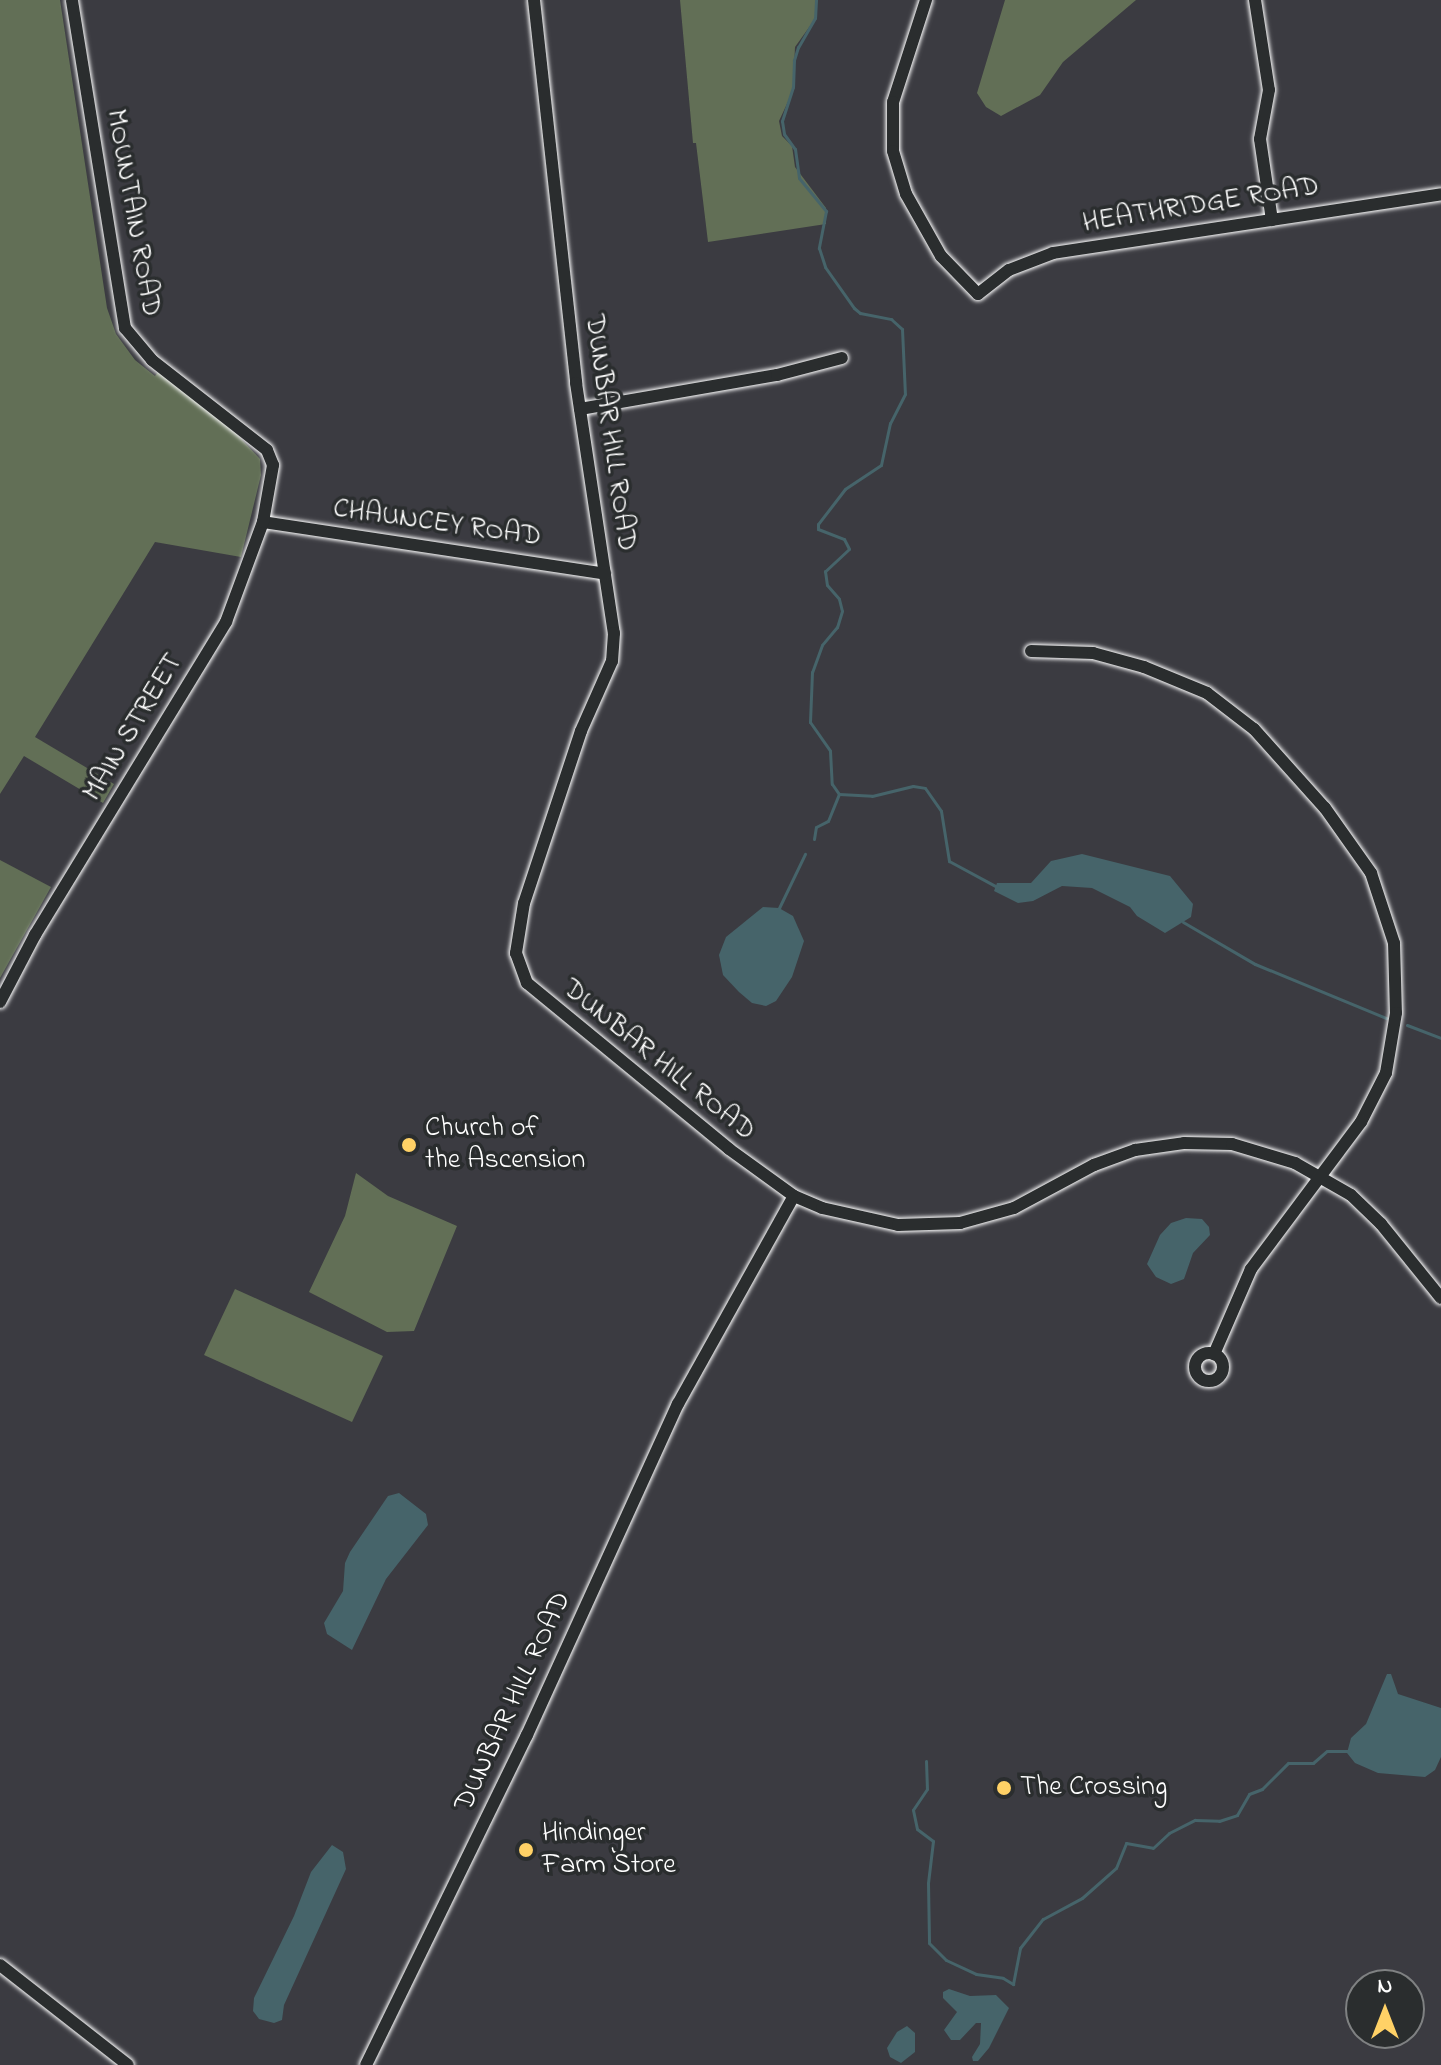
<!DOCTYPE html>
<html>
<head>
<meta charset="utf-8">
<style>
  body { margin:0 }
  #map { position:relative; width:1441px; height:2065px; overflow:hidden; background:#3b3b41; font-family:"Indie Flower",sans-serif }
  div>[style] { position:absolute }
  .green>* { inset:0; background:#626f56 }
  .water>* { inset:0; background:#46646a }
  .stream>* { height:3px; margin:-1.5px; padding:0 1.5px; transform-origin:1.5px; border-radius:1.5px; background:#46646a }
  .roads { filter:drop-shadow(0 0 2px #fff) drop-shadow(0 0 2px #fff) }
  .minor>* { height:12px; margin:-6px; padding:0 6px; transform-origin:6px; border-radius:6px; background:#2a2d2e }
  .minor>.ring { margin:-6px; padding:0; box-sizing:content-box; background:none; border:12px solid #2a2d2e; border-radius:50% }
  .dots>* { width:22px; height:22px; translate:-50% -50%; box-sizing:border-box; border:4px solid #2a2d2e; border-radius:50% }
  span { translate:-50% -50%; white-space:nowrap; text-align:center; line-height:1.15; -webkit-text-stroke:7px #2a2d2e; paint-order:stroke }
  .street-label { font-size:28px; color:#fff }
  .poi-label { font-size:28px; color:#fff }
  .left { translate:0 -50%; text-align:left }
  .north { position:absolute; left:1345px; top:1969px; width:80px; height:80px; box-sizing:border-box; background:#2a2d2e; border:2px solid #7f8182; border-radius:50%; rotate:0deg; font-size:22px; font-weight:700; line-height:32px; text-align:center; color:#fff }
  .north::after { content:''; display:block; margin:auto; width:28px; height:36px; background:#ffd166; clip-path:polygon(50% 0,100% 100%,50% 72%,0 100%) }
</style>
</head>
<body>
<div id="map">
  <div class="green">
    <i style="clip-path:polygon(0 0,60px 0,107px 308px,116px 334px,135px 360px,155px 376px,158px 372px,230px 427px,260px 459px,261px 475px,241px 557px,155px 542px,35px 737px,114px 784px,103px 803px,24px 756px,0 794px)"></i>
    <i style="clip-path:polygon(680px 0,817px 0,815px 19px,795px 47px,793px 91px,779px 121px,782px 136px,792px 146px,795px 167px,826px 208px,826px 224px,708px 242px,696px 143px,693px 143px)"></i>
    <i style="clip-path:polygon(1005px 0,1136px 0,1063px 62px,1040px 95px,1001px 116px,986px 107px,977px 93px)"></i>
    <i style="clip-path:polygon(0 860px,51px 887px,0 978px)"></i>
    <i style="clip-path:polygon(356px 1173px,388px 1196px,457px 1226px,414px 1331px,387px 1332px,309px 1292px,345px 1216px)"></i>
    <i style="clip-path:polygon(235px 1289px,383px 1356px,352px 1422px,204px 1355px)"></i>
  </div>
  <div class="water">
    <i style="clip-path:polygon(1082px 854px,1170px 876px,1193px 904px,1191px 917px,1165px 933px,1137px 916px,1130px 907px,1092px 888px,1062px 886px,1033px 901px,1018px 903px,994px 891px,997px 883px,1031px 883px,1051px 861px)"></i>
    <i style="clip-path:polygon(763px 907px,779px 908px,793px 916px,804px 941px,792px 977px,776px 1001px,766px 1006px,752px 1003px,739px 992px,723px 975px,719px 955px,726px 937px)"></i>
    <i style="clip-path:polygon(1186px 1218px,1202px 1219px,1209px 1227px,1210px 1235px,1193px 1253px,1184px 1279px,1171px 1284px,1156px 1277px,1147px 1264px,1160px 1235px,1171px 1223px)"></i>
    <i style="clip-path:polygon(399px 1493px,426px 1514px,428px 1525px,386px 1579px,352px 1650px,327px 1634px,324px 1623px,343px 1591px,345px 1563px,350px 1552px,388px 1496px)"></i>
    <i style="clip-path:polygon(1387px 1674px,1391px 1674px,1398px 1694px,1441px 1708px,1441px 1757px,1435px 1770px,1425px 1777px,1378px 1773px,1355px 1763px,1347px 1753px,1351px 1738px,1366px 1724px)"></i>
    <i style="clip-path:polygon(332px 1845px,343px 1852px,346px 1869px,284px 2005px,282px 2020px,274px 2023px,259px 2019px,253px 2011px,254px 1998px,294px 1916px,311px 1872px)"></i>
    <i style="clip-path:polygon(949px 1989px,970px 1996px,996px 1995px,1009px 2008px,989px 2048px,978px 2061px,973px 2061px,972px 2057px,980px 2044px,981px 2023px,976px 2023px,960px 2040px,951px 2040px,944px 2030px,957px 2012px,943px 1998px,943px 1992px)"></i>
    <i style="clip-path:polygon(907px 2026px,915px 2033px,915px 2052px,901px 2063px,890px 2057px,887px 2048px,897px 2032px)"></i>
  </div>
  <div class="stream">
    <i style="left:816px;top:0;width:18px;rotate:93deg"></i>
    <i style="left:815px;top:18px;width:34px;rotate:120deg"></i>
    <i style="left:798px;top:47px;width:14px;rotate:107deg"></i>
    <i style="left:794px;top:60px;width:27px;rotate:92deg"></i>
    <i style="left:793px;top:87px;width:36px;rotate:108deg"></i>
    <i style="left:782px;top:121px;width:13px;rotate:81deg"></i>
    <i style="left:784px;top:134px;width:19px;rotate:54deg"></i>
    <i style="left:795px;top:149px;width:29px;rotate:82deg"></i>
    <i style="left:799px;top:178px;width:43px;rotate:50.7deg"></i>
    <i style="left:826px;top:211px;width:38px;rotate:101deg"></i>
    <i style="left:819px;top:248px;width:20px;rotate:72deg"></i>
    <i style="left:825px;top:267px;width:50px;rotate:54.7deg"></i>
    <i style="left:854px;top:308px;width:8px;rotate:40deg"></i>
    <i style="left:860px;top:313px;width:32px;rotate:11deg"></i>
    <i style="left:891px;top:319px;width:15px;rotate:42deg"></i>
    <i style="left:902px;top:329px;width:65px;rotate:87.4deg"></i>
    <i style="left:905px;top:394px;width:33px;rotate:117deg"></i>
    <i style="left:890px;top:423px;width:43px;rotate:102.1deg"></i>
    <i style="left:881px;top:465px;width:43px;rotate:146.3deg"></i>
    <i style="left:845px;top:489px;width:44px;rotate:127.6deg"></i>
    <i style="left:818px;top:524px;width:5px;rotate:90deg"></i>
    <i style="left:818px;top:529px;width:28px;rotate:21deg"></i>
    <i style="left:844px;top:539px;width:11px;rotate:63deg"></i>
    <i style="left:849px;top:549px;width:33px;rotate:137deg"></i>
    <i style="left:825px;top:571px;width:14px;rotate:82deg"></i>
    <i style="left:827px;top:585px;width:18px;rotate:49deg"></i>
    <i style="left:839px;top:599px;width:12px;rotate:76deg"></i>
    <i style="left:842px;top:611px;width:17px;rotate:107deg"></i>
    <i style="left:837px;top:627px;width:23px;rotate:130deg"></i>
    <i style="left:822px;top:645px;width:29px;rotate:110deg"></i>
    <i style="left:812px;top:672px;width:50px;rotate:92.3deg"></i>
    <i style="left:810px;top:722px;width:35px;rotate:55deg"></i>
    <i style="left:830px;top:751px;width:33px;rotate:87deg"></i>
    <i style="left:832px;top:784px;width:12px;rotate:55deg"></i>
    <i style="left:839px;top:794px;width:33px;rotate:3deg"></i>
    <i style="left:872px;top:796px;width:42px;rotate:-13.7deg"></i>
    <i style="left:913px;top:786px;width:12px;rotate:9deg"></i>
    <i style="left:925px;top:788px;width:28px;rotate:55deg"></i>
    <i style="left:941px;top:811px;width:51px;rotate:80.9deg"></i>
    <i style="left:949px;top:861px;width:55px;rotate:28.4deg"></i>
    <i style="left:814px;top:839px;width:12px;rotate:-81deg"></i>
    <i style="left:816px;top:827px;width:13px;rotate:-27deg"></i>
    <i style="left:828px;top:821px;width:29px;rotate:-68deg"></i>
    <i style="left:779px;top:908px;width:60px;rotate:-64.3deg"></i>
    <i style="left:1183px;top:922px;width:83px;rotate:30.3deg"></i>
    <i style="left:1255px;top:964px;width:142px;rotate:22.4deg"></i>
    <i style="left:1407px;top:1025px;width:36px;rotate:21deg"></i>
    <i style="left:926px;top:1761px;width:28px;rotate:88deg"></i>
    <i style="left:927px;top:1789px;width:25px;rotate:124deg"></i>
    <i style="left:913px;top:1810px;width:19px;rotate:78deg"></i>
    <i style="left:917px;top:1829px;width:20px;rotate:37deg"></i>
    <i style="left:933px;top:1841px;width:42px;rotate:96.8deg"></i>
    <i style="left:928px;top:1883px;width:60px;rotate:89deg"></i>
    <i style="left:929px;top:1943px;width:24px;rotate:45deg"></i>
    <i style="left:946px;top:1960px;width:33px;rotate:25deg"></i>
    <i style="left:976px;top:1974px;width:27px;rotate:8deg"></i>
    <i style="left:1003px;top:1978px;width:12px;rotate:31deg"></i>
    <i style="left:1013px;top:1984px;width:37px;rotate:-79deg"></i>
    <i style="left:1020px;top:1948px;width:37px;rotate:-52deg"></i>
    <i style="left:1043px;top:1919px;width:44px;rotate:-28.3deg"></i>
    <i style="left:1082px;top:1898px;width:45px;rotate:-41.4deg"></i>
    <i style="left:1116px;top:1868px;width:27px;rotate:-68deg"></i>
    <i style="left:1126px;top:1843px;width:27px;rotate:10deg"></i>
    <i style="left:1153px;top:1848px;width:22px;rotate:-43deg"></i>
    <i style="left:1169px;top:1833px;width:29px;rotate:-27deg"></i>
    <i style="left:1195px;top:1820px;width:24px;rotate:2deg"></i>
    <i style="left:1219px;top:1821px;width:19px;rotate:-18deg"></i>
    <i style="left:1237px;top:1815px;width:24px;rotate:-60deg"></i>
    <i style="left:1249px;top:1794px;width:14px;rotate:-21deg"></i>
    <i style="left:1262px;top:1789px;width:37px;rotate:-45deg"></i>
    <i style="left:1288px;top:1763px;width:25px"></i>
    <i style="left:1313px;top:1763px;width:18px;rotate:-41deg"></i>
    <i style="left:1327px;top:1751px;width:23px"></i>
  </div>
  <div class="roads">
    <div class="minor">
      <i style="left:534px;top:0;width:385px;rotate:83.7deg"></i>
      <i style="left:576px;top:383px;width:253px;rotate:81.4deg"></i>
      <i style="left:614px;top:633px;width:28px;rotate:94deg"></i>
      <i style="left:612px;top:661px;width:77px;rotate:113.9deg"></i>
      <i style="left:581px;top:731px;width:181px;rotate:108.3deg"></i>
      <i style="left:524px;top:903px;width:51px;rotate:99.1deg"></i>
      <i style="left:516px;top:953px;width:32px;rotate:70deg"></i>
      <i style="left:527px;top:983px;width:261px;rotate:39.4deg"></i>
      <i style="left:729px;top:1149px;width:80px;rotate:35.9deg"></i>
      <i style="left:794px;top:1196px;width:30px;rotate:23deg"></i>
      <i style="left:822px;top:1208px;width:78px;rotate:12.6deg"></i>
      <i style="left:898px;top:1225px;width:62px;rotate:-1.8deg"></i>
      <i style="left:960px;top:1223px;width:56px;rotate:-15.5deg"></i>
      <i style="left:1014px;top:1208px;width:91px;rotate:-28.3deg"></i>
      <i style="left:1094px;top:1165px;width:44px;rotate:-20.1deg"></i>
      <i style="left:1135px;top:1150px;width:49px;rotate:-8.1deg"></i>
      <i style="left:1184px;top:1143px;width:48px;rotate:1.2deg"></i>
      <i style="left:1232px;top:1144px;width:66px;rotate:16.8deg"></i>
      <i style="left:1295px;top:1163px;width:64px;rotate:29.7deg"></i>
      <i style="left:1351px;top:1195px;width:42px;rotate:44deg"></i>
      <i style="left:1381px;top:1224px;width:95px;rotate:51deg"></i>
      <i style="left:926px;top:0;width:107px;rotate:107.9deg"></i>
      <i style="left:893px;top:102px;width:49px;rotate:90deg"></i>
      <i style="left:893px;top:151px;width:45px;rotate:73.2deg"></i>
      <i style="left:906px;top:194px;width:71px;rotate:60.6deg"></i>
      <i style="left:941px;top:256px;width:53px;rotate:45.8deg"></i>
      <i style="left:978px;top:294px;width:39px;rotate:-38deg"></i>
      <i style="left:1009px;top:270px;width:47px;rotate:-21.1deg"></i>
      <i style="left:1053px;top:253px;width:392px;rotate:-8.6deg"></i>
      <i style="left:1255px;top:0;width:91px;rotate:81.2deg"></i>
      <i style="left:1269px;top:90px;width:50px;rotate:100.4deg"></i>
      <i style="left:1260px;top:139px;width:82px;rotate:81.6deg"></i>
      <i style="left:580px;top:409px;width:200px;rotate:-9.8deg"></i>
      <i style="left:777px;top:375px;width:67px;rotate:-14.7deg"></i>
      <i style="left:263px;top:522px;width:346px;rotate:8.6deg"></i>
      <i style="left:1031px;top:651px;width:62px;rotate:1.8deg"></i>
      <i style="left:1093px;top:653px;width:53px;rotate:15.4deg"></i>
      <i style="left:1144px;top:667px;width:68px;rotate:22.4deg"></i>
      <i style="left:1207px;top:693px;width:59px;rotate:37.5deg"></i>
      <i style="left:1254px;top:729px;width:106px;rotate:48.1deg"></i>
      <i style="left:1325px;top:808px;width:80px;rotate:54.7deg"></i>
      <i style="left:1371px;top:873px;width:74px;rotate:71.8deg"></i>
      <i style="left:1394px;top:943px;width:70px;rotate:88.4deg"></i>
      <i style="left:1396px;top:1013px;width:61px;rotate:99.5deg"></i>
      <i style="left:1386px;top:1073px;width:55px;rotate:117deg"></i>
      <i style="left:1361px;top:1122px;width:184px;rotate:126.8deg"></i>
      <i style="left:1251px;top:1269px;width:93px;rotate:113.5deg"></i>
      <i style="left:0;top:1002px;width:76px;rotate:-62.4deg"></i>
      <i style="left:35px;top:935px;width:367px;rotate:-58.6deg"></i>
      <i style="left:226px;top:622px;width:107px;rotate:-69.7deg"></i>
      <i style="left:263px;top:522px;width:58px;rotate:-80deg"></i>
      <i style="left:273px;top:465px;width:16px;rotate:-112deg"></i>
      <i style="left:267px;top:450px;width:146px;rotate:-142deg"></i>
      <i style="left:152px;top:360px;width:42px;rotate:-130.2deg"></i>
      <i style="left:125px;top:328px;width:332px;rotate:-99.2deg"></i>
      <i class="ring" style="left:1195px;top:1353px;width:16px;height:16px"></i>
      <i style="left:0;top:1965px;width:162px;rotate:38deg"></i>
      <i style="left:366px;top:2065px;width:367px;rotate:-64deg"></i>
      <i style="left:527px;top:1735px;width:364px;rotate:-65.5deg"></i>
      <i style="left:678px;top:1404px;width:238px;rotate:-60.9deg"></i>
    </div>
  </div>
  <div class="dots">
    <i style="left:409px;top:1145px;background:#ffd166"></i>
    <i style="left:1004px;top:1788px;background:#ffd166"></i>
    <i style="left:526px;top:1850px;background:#ffd166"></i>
  </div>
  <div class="street-label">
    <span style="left:1201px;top:206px;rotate:-9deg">HEATHRIDGE ROAD</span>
    <span style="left:132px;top:213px;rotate:80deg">MOUNTAIN ROAD</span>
    <span style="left:609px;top:433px;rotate:82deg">DUNBAR HILL ROAD</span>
    <span style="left:437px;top:524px;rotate:8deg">CHAUNCEY ROAD</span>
    <span style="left:134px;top:728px;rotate:-59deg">MAIN STREET</span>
    <span style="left:658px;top:1061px;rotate:39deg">DUNBAR HILL ROAD</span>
    <span style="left:514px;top:1702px;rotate:-65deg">DUNBAR HILL ROAD</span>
  </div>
  <div class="poi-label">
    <span class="left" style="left:425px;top:1145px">Church of<br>the Ascension</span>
    <span class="left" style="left:1020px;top:1788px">The Crossing</span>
    <span class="left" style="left:542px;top:1850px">Hindinger<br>Farm Store</span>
  </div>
  <div class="north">N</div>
</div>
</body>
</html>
